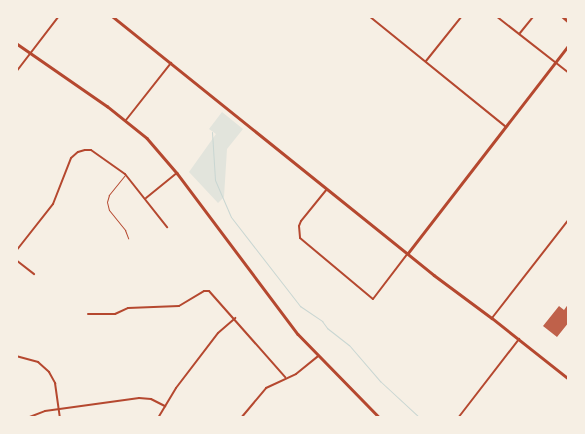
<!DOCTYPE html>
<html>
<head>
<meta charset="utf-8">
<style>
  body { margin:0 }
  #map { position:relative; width:585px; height:434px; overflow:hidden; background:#f6efe4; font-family:"Zilla Slab",serif }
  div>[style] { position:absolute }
  .green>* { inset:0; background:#e2e4dc }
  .stream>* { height:1px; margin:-0.5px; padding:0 0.5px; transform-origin:0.5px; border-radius:0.5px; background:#c9d6d2 }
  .building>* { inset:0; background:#bf614a }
  .service>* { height:1px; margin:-0.5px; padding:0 0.5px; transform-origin:0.5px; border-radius:0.5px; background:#b5482f }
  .minor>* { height:2px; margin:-1px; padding:0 1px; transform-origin:1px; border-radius:1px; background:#b5482f }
  .tertiary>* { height:2.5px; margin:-1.25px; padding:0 1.25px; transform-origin:1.25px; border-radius:1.25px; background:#b5482f }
  .secondary>* { height:2.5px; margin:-1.25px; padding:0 1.25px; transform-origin:1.25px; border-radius:1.25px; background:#b5482f }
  span { translate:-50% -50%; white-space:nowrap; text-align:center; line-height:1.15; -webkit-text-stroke:5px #f6efe4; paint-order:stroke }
  .frame { position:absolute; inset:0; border:18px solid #f6efe4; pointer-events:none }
</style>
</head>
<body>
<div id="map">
  <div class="green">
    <i style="clip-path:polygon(222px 112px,243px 129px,227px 149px,224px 197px,218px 203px,189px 172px,216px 134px,209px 129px)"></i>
  </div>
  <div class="stream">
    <i style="left:212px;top:132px;width:48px;rotate:86.4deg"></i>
    <i style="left:215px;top:180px;width:40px;rotate:66.6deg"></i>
    <i style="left:231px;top:217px;width:113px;rotate:52.2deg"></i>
    <i style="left:300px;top:306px;width:27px;rotate:34deg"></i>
    <i style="left:322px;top:321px;width:9px;rotate:54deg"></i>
    <i style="left:327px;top:328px;width:28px;rotate:38deg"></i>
    <i style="left:349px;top:345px;width:48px;rotate:49.3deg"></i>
    <i style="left:380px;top:381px;width:54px;rotate:42.8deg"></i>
  </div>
  <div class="building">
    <i style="clip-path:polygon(569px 303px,569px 322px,557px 337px,543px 326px,559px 306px,564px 310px)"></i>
  </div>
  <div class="service">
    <i style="left:125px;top:175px;width:26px;rotate:129deg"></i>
    <i style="left:109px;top:195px;width:7px;rotate:106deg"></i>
    <i style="left:107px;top:202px;width:8px;rotate:76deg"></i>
    <i style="left:109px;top:210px;width:26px;rotate:51deg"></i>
    <i style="left:125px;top:230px;width:9px;rotate:69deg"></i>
  </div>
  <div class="minor">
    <i style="left:369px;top:16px;width:175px;rotate:39deg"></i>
    <i style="left:496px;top:16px;width:93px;rotate:38deg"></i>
    <i style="left:520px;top:33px;width:22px;rotate:-51deg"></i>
    <i style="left:426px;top:61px;width:58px;rotate:-51.3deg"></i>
    <i style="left:16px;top:72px;width:71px;rotate:-52.5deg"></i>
    <i style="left:126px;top:120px;width:73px;rotate:-51.7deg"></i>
    <i style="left:327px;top:189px;width:41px;rotate:129.1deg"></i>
    <i style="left:301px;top:221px;width:5px;rotate:112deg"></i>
    <i style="left:299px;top:226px;width:12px;rotate:85deg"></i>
    <i style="left:300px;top:238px;width:95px;rotate:39.9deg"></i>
    <i style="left:373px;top:299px;width:58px;rotate:-52.7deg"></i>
    <i style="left:146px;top:198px;width:40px;rotate:-39deg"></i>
    <i style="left:16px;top:251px;width:60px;rotate:-51.8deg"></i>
    <i style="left:53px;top:204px;width:49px;rotate:-68.6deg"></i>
    <i style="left:71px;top:158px;width:9px;rotate:-41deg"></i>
    <i style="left:78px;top:152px;width:7px;rotate:-16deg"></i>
    <i style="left:85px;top:150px;width:6px"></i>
    <i style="left:91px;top:150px;width:42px;rotate:35.2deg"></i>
    <i style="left:125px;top:174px;width:68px;rotate:51.6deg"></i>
    <i style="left:16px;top:260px;width:23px;rotate:38deg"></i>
    <i style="left:88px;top:314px;width:27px"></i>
    <i style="left:115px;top:314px;width:14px;rotate:-25deg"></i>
    <i style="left:128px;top:308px;width:51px;rotate:-2.2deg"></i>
    <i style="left:179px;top:306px;width:29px;rotate:-31deg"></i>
    <i style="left:204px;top:291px;width:5px"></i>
    <i style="left:209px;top:291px;width:115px;rotate:48.5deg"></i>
    <i style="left:492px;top:318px;width:125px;rotate:-52.1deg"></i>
    <i style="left:16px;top:356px;width:23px;rotate:15deg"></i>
    <i style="left:38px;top:362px;width:15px;rotate:42deg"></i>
    <i style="left:49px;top:372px;width:13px;rotate:61deg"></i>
    <i style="left:55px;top:383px;width:35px;rotate:82deg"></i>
    <i style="left:27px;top:418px;width:19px;rotate:-21deg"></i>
    <i style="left:45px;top:411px;width:95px;rotate:-7.9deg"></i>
    <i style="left:139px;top:398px;width:12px;rotate:5deg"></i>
    <i style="left:151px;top:399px;width:16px;rotate:27deg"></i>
    <i style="left:158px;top:418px;width:35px;rotate:-59deg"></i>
    <i style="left:176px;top:388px;width:69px;rotate:-52.6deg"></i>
    <i style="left:218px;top:333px;width:23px;rotate:-41deg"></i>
    <i style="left:241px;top:418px;width:39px;rotate:-50deg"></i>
    <i style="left:266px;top:388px;width:33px;rotate:-25deg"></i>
    <i style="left:296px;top:374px;width:28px;rotate:-39deg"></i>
    <i style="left:458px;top:418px;width:100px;rotate:-52.3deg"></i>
  </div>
  <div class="tertiary">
    <i style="left:112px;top:16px;width:413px;rotate:38.8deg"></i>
    <i style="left:434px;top:275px;width:72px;rotate:36.6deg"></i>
    <i style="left:492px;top:318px;width:98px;rotate:38.4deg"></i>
    <i style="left:562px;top:16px;width:9px;rotate:41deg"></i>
    <i style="left:408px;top:253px;width:263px;rotate:-52.3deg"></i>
  </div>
  <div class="secondary">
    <i style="left:16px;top:43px;width:111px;rotate:34.7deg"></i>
    <i style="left:107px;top:106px;width:51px;rotate:38.7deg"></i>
    <i style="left:147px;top:138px;width:46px;rotate:49.4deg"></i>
    <i style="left:177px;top:173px;width:201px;rotate:53.1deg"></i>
    <i style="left:298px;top:334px;width:117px;rotate:45.7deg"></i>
  </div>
  <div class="frame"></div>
</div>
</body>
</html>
